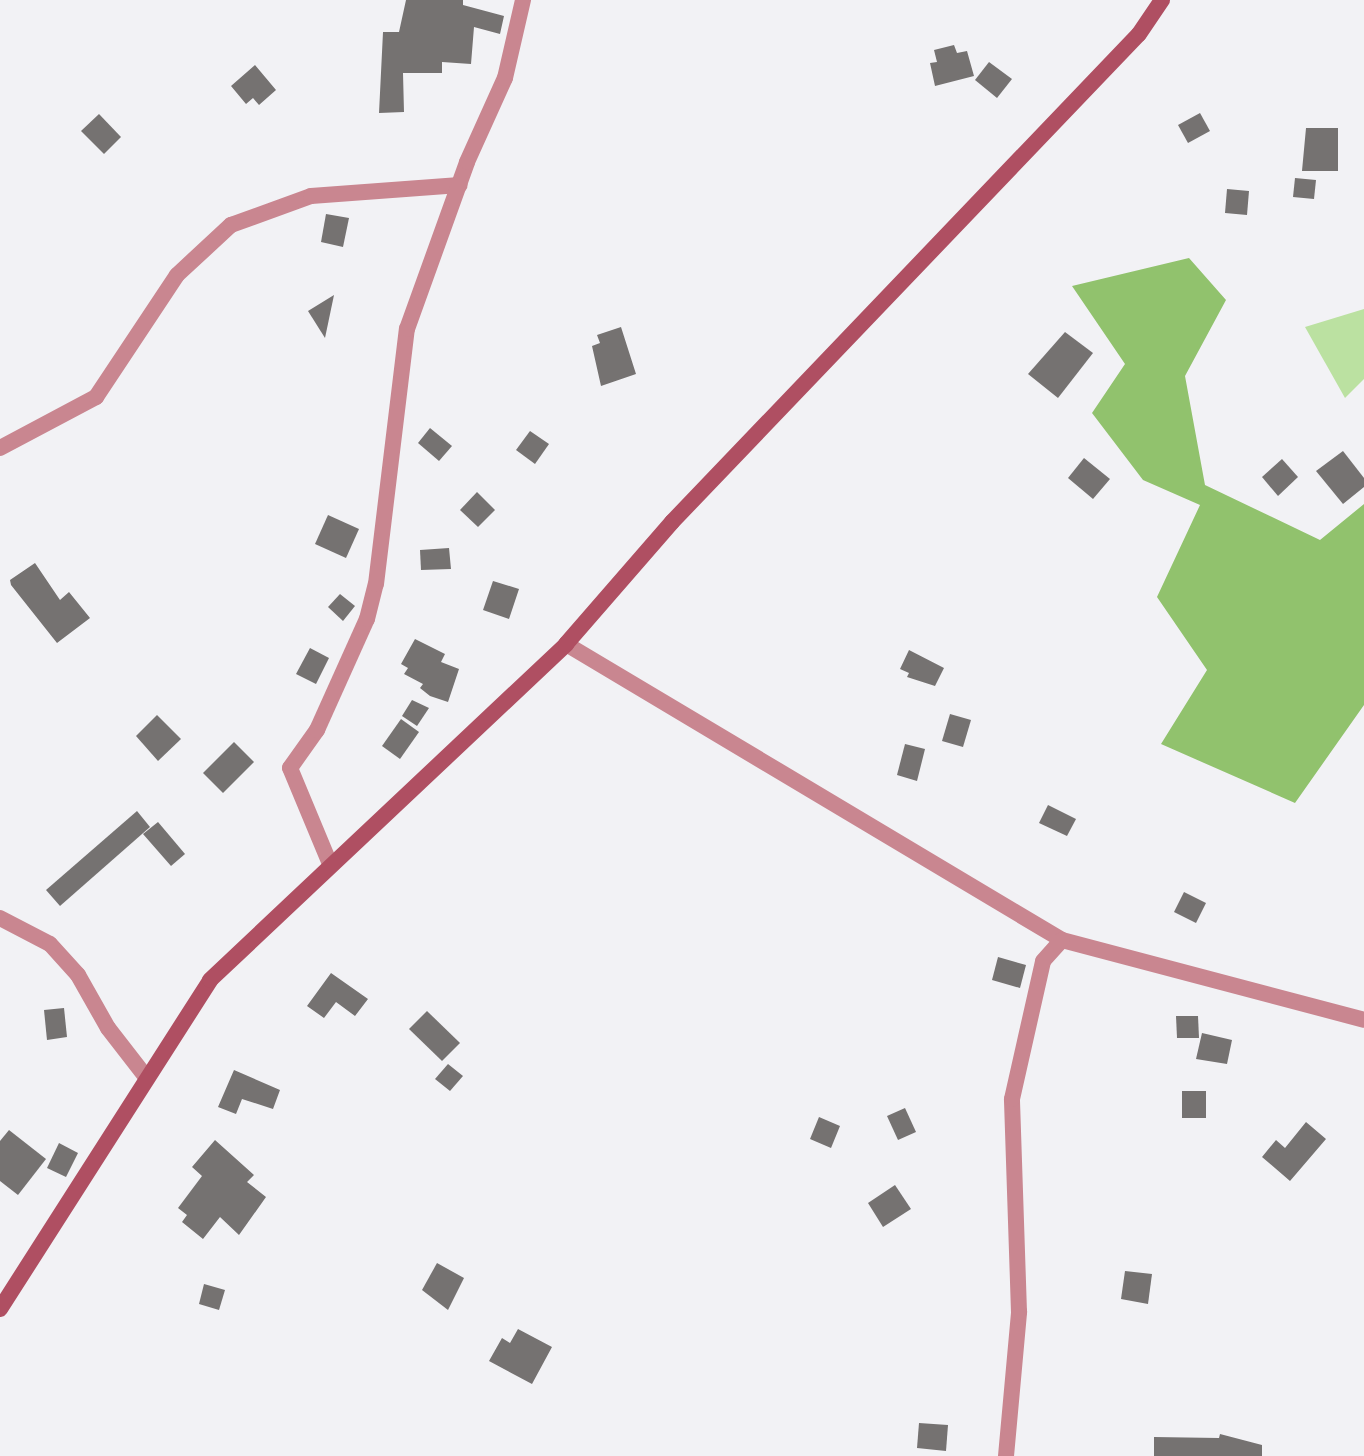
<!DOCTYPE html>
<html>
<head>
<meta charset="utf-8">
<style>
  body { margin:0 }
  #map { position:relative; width:1364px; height:1456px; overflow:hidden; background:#f2f2f5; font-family:"Fira Sans Condensed",sans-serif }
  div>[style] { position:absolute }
  .green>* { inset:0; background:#bbe1a1 }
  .forest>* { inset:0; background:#91c26d }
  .building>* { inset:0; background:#757271 }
  .street>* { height:16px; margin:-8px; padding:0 8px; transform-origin:8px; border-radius:8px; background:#c98690 }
  .secondary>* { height:16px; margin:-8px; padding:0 8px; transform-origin:8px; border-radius:8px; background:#af4f62 }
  span { translate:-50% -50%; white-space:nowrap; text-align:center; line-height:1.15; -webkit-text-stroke:8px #fff; paint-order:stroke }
</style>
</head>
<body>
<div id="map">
  <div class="green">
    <i style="clip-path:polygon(1364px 309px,1364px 379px,1345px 398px,1305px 327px)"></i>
  </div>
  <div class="forest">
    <i style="clip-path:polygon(1189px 258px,1226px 300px,1185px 376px,1205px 485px,1320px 540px,1364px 504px,1364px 705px,1295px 803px,1161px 744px,1207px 670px,1157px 597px,1200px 505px,1143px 480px,1092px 413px,1125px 364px,1072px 286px)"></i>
  </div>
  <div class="building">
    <i style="clip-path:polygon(406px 0,463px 0,463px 5px,504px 16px,500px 34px,474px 27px,471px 64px,442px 62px,442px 73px,403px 73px,404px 112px,379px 113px,383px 32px,399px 32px)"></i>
    <i style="clip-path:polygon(954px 45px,957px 53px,967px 51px,974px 76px,935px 86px,930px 63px,937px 62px,934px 50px)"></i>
    <i style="clip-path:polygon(989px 62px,1012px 79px,997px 98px,975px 80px)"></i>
    <i style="clip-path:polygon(255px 65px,276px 90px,259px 105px,253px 98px,246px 104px,231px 86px)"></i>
    <i style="clip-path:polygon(1200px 113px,1210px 131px,1188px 143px,1178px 125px)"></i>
    <i style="clip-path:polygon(99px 114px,121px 137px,104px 154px,81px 131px)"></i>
    <i style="clip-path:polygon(1306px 128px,1338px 128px,1338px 171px,1302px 171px)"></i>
    <i style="clip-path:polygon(1295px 178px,1316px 180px,1314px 199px,1293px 197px)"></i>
    <i style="clip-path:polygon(1227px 189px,1249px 191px,1247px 215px,1225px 213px)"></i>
    <i style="clip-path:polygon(326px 214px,349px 218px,343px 247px,321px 242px)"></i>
    <i style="clip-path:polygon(334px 295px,325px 338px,308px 311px)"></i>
    <i style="clip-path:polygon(621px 327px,636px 374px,601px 386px,592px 346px,600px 343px,597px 335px)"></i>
    <i style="clip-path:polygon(1065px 332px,1093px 353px,1058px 398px,1028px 374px)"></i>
    <i style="clip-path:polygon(430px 428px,452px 446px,439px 461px,418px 443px)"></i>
    <i style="clip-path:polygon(530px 431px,549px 444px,535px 464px,516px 450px)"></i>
    <i style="clip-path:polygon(1343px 451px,1364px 478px,1364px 487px,1343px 504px,1316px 471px)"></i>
    <i style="clip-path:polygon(1084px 458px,1110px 479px,1093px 499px,1068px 478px)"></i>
    <i style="clip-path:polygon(1282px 459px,1298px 477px,1278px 496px,1262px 477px)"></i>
    <i style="clip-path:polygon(477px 492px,495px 510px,478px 527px,460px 510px)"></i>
    <i style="clip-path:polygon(328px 515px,359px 529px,346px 558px,315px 544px)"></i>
    <i style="clip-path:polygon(449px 548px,451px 569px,421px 570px,420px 550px)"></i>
    <i style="clip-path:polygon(35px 563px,60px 600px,69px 592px,90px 618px,57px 643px,11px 585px,10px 580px)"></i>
    <i style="clip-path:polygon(493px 581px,519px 589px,509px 619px,483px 610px)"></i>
    <i style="clip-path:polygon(340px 594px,355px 606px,343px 621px,328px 607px)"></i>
    <i style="clip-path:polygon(415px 639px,445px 654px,441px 662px,459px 669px,448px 702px,430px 696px,420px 688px,423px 684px,404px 674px,408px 668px,401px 664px)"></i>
    <i style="clip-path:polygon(310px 648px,329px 658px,316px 684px,296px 674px)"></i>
    <i style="clip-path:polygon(909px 650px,944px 668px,935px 686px,907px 677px,909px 673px,900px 669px)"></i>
    <i style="clip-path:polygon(412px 700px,429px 708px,417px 726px,402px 716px)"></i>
    <i style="clip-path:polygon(950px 714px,971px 720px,963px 747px,942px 741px)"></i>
    <i style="clip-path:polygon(157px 715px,181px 739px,158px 761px,136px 736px)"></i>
    <i style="clip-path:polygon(401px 719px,419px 732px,400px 759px,382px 746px)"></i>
    <i style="clip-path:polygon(234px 742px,254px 762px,223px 793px,203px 773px)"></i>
    <i style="clip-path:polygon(905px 744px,925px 749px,917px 781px,897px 775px)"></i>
    <i style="clip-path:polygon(1048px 805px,1076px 819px,1067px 836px,1039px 823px)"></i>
    <i style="clip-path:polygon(137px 811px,150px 827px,60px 906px,46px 890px)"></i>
    <i style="clip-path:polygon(158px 822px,185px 854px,171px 866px,143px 834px)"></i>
    <i style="clip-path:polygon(1184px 892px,1206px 903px,1196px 923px,1174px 912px)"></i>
    <i style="clip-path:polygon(998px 957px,1026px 965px,1020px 988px,992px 980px)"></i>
    <i style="clip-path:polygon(331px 973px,368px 999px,355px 1016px,336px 1002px,324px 1018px,307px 1006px)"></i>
    <i style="clip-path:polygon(64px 1008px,67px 1037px,47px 1040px,44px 1010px)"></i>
    <i style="clip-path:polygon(427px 1011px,460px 1043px,442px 1061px,409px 1029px)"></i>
    <i style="clip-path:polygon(1176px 1016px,1198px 1016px,1199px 1038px,1177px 1038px)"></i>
    <i style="clip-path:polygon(1202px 1033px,1232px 1040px,1227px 1064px,1196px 1059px)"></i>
    <i style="clip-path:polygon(448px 1064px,463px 1076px,450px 1091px,435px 1079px)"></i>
    <i style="clip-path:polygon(234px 1070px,280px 1090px,273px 1109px,242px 1099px,236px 1114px,218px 1107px)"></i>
    <i style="clip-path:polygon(1182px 1091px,1206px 1091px,1206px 1118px,1182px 1118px)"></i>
    <i style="clip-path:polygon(905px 1108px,916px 1132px,898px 1140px,887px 1116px)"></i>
    <i style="clip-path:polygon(819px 1117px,840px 1126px,831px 1148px,810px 1139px)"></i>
    <i style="clip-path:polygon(1306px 1122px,1326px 1139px,1290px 1181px,1262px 1157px,1276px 1140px,1285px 1148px)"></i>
    <i style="clip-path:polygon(9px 1130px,46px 1159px,18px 1195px,0 1181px,0 1141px)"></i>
    <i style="clip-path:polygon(215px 1140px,254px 1175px,247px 1182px,266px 1197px,239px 1235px,220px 1217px,203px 1239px,182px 1222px,187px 1215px,178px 1208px,202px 1176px,192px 1167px)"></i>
    <i style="clip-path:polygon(59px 1143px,78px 1153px,66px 1177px,47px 1168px)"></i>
    <i style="clip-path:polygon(895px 1185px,911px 1209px,883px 1227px,868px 1203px)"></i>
    <i style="clip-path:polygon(437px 1263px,464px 1278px,448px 1310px,422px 1290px)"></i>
    <i style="clip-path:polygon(1125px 1271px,1152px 1274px,1148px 1304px,1121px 1299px)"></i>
    <i style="clip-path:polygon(204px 1284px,225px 1290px,219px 1310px,199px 1304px)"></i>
    <i style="clip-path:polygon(518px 1329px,552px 1347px,532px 1384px,489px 1361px,502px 1338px,510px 1343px)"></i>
    <i style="clip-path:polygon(919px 1423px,948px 1425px,946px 1451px,917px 1448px)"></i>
    <i style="clip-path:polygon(1220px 1434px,1262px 1445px,1262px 1456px,1154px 1456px,1154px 1437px,1219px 1438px)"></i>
  </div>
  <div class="street">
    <i style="left:0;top:448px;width:109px;rotate:-28deg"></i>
    <i style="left:96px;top:397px;width:146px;rotate:-56.4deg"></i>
    <i style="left:177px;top:275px;width:74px;rotate:-42.8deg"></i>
    <i style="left:231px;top:225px;width:85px;rotate:-19.9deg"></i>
    <i style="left:311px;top:196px;width:149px;rotate:-4.2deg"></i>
    <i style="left:566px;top:644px;width:578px;rotate:30.83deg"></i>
    <i style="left:1062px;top:940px;width:312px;rotate:14.8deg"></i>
    <i style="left:330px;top:864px;width:104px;rotate:-112.6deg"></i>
    <i style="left:290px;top:768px;width:47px;rotate:-54.6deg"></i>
    <i style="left:317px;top:730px;width:122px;rotate:-65.8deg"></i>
    <i style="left:367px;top:619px;width:36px;rotate:-76deg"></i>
    <i style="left:376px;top:584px;width:257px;rotate:-83.1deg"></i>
    <i style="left:407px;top:329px;width:177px;rotate:-70.2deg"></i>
    <i style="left:467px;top:162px;width:92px;rotate:-65.7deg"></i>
    <i style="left:505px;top:78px;width:80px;rotate:-77deg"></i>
    <i style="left:0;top:918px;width:56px;rotate:27.5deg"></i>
    <i style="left:50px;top:944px;width:42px;rotate:47.9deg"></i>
    <i style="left:78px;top:975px;width:61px;rotate:60.5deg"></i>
    <i style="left:108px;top:1028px;width:62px;rotate:52.2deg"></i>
    <i style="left:1006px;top:1456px;width:145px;rotate:-84.8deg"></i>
    <i style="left:1019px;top:1312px;width:213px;rotate:-91.9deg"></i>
    <i style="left:1012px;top:1099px;width:141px;rotate:-77.3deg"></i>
    <i style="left:1043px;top:961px;width:28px;rotate:-48deg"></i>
  </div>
  <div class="secondary">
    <i style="left:0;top:1309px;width:390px;rotate:-57.4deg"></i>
    <i style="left:210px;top:980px;width:490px;rotate:-43.3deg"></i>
    <i style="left:566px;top:644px;width:162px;rotate:-49deg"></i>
    <i style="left:672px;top:522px;width:675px;rotate:-46.26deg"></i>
    <i style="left:1139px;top:34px;width:41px;rotate:-55.9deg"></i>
  </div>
</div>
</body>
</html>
